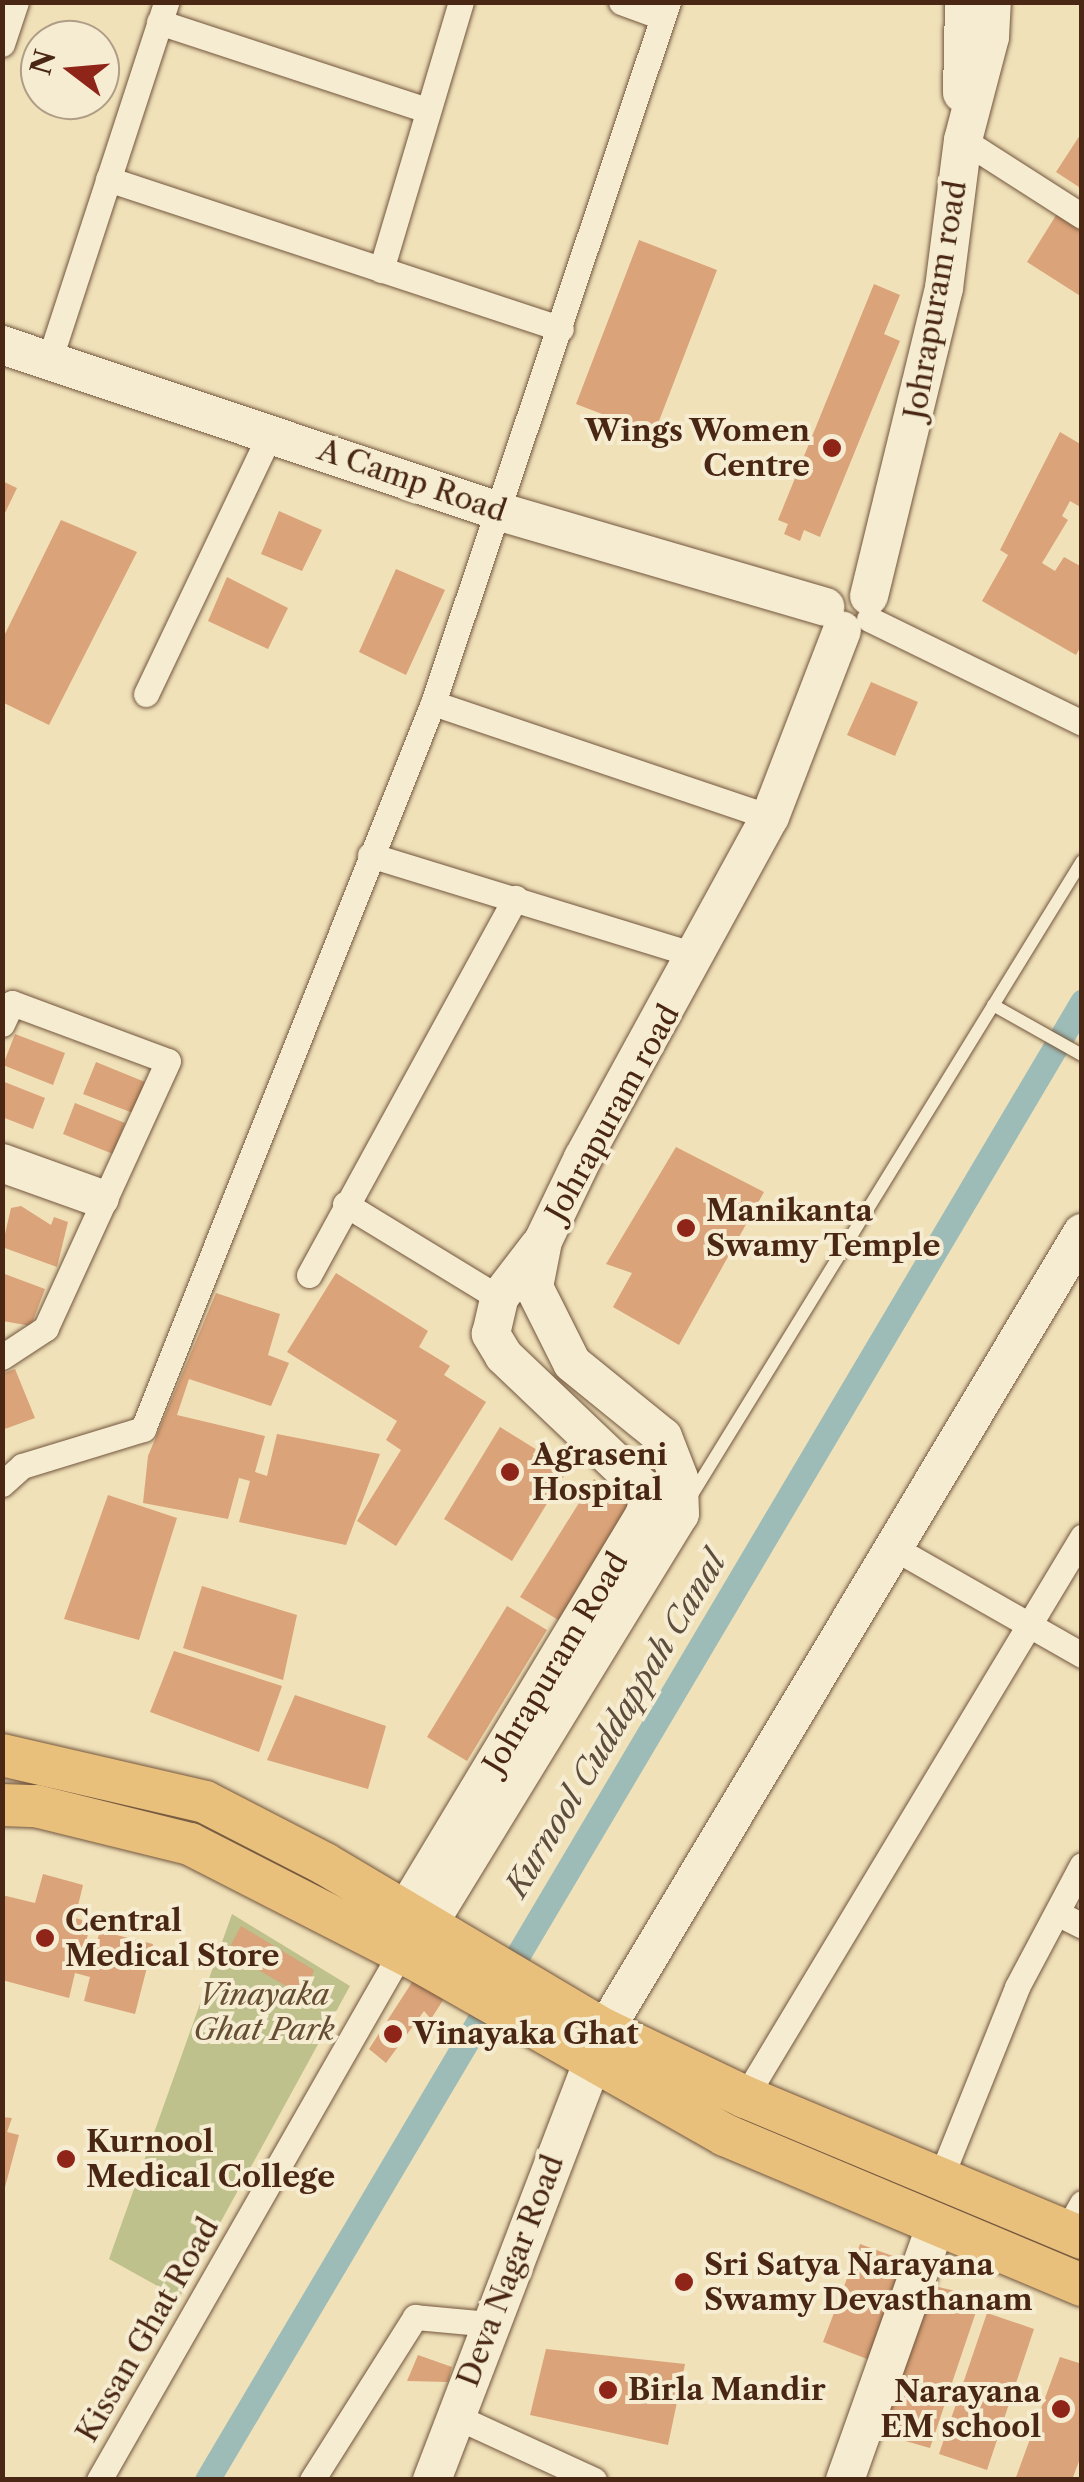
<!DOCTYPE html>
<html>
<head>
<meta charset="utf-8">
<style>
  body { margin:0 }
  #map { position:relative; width:1084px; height:2482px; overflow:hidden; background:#f0e1b9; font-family:"Libre Caslon Text",serif }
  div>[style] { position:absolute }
  .green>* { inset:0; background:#bec18c }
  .canal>* { height:25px; margin:-12.5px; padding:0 12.5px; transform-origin:12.5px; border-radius:12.5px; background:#9dbcb8 }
  .building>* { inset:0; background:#daa379 }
  .roads { filter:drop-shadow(0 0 2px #73563d) drop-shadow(0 0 2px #73563d) }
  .lane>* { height:12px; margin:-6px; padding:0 6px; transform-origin:6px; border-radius:6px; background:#f5ecd2 }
  .street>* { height:25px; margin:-12.5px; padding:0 12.5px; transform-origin:12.5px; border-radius:12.5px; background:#f5ecd2 }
  .secondary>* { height:38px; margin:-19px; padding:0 19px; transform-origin:19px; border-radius:19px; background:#f5ecd2 }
  .primary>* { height:42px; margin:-21px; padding:0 21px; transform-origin:21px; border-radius:21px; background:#e8c07c }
  .dots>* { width:28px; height:28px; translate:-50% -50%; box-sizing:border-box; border:5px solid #f5ecd2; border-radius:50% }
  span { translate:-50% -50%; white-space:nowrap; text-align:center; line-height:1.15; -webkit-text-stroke:8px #f5ecd2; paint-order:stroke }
  .street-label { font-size:30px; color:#492714 }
  .poi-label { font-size:30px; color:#492714; font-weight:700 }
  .right { translate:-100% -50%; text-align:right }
  .left { translate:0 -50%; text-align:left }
  .park-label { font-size:30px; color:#664e32; font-style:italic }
  .water-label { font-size:32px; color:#5e4c3d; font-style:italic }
  .frame { position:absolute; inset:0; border:5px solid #492714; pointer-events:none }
  .north { position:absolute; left:20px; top:20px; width:100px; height:100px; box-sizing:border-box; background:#f5ecd2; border:2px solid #b09d86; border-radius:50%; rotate:286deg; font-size:28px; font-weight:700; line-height:40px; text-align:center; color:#492714 }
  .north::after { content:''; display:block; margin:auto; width:35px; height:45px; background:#8f2418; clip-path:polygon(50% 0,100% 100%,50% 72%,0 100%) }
</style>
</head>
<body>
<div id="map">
  <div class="green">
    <i style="clip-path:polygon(232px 1914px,350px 1986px,179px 2298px,109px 2259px)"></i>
  </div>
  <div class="canal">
    <i style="left:207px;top:2480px;width:1718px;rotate:-59.37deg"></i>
  </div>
  <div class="building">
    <i style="clip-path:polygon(1082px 132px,1082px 189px,1056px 172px)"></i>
    <i style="clip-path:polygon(1058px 212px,1082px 227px,1082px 297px,1027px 262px)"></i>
    <i style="clip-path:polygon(639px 240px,717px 270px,654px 434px,576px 404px)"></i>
    <i style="clip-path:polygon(874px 284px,900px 295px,884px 334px,900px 341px,820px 537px,804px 530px,800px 541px,784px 534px,788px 524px,778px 520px)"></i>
    <i style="clip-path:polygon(1060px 432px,1082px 445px,1082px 508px,1070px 501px,1062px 516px,1068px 520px,1042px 563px,1055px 571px,1064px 557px,1082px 567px,1082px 644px,1076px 655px,982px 601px,1008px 555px,1000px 550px)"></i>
    <i style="clip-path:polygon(2px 481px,17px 488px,2px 519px)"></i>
    <i style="clip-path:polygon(279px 511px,322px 530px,302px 571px,261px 554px)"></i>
    <i style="clip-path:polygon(61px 520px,137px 552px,49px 725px,2px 702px,2px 640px)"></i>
    <i style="clip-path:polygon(396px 569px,445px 590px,406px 675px,359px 652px)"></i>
    <i style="clip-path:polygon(227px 577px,288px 608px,268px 649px,208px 621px)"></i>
    <i style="clip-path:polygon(871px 682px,918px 702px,895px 756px,847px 735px)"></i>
    <i style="clip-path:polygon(15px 1034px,65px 1053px,53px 1085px,3px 1065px)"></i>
    <i style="clip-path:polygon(96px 1062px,145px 1082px,133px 1113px,83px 1094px)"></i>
    <i style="clip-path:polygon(2px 1081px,45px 1098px,33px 1129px,2px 1117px)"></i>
    <i style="clip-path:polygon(75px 1103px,125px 1123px,113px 1154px,63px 1134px)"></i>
    <i style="clip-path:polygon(676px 1147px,764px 1192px,679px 1345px,613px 1307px,632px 1273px,606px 1264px)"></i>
    <i style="clip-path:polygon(21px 1206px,51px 1225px,54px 1217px,68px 1222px,57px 1267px,2px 1247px,11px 1208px)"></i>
    <i style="clip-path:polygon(2px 1273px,45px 1289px,31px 1326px,3px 1321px)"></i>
    <i style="clip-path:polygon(336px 1273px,428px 1331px,419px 1347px,450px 1366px,444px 1375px,486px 1402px,396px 1546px,357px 1521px,401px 1450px,386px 1440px,397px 1421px,287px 1352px)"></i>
    <i style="clip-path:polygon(216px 1293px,280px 1314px,268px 1355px,289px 1363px,271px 1406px,189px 1379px,177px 1415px,265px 1436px,255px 1472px,267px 1476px,277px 1434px,380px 1454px,346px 1545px,239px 1522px,250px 1481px,239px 1478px,228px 1519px,143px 1503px,148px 1456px)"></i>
    <i style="clip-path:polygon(15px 1369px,35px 1418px,2px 1430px,2px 1374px)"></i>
    <i style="clip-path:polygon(500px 1427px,568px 1469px,512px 1561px,444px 1519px)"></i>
    <i style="clip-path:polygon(594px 1479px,633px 1503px,560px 1621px,520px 1597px)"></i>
    <i style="clip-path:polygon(108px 1495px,177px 1518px,139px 1640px,64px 1619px)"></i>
    <i style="clip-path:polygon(202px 1586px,297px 1615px,283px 1680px,183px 1648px)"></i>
    <i style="clip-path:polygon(507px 1606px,547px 1630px,467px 1761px,427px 1737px)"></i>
    <i style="clip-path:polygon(174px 1651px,282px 1686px,259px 1752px,150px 1712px)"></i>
    <i style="clip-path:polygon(295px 1695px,386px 1726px,368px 1789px,267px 1760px)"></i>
    <i style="clip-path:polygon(43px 1874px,83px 1885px,75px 1918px,91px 1922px,84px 1950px,94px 1952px,100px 1931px,153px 1944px,135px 2014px,84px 2001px,90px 1977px,75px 1973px,69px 1998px,2px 1980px,2px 1895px,35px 1903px)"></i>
    <i style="clip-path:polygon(241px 1926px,314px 1970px,305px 1997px,227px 1952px)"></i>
    <i style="clip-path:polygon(416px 1976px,447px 1994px,431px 2019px,424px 2011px,386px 2063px,369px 2049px)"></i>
    <i style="clip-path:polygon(2px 2117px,12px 2118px,7px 2132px,19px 2135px,4px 2191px)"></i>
    <i style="clip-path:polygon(860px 2244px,912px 2263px,875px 2362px,823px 2342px)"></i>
    <i style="clip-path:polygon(930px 2285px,981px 2297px,930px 2448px,877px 2433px)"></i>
    <i style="clip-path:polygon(987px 2313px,1034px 2329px,987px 2470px,939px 2454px)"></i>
    <i style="clip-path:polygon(546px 2349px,685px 2364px,668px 2445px,530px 2415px)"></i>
    <i style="clip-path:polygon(418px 2355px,452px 2367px,448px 2382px,407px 2381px)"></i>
    <i style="clip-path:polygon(1060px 2357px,1082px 2364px,1082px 2453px,1072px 2480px,1015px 2480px)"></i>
  </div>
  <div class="roads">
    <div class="lane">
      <i style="left:993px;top:1005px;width:102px;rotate:29.3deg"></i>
      <i style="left:690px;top:1498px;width:748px;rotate:-58.39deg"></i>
    </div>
    <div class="street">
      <i style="left:621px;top:2px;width:44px;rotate:20.1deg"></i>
      <i style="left:159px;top:22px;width:281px;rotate:18.2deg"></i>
      <i style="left:2px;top:44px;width:44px;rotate:-71.6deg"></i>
      <i style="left:963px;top:140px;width:141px;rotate:32.6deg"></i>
      <i style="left:108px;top:179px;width:477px;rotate:18.3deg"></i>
      <i style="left:381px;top:270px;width:280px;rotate:-73.4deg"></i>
      <i style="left:49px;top:361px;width:378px;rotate:-71.9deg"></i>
      <i style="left:869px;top:619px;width:237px;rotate:26deg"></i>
      <i style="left:146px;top:694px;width:288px;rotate:-64.5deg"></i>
      <i style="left:433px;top:703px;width:356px;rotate:18.7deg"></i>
      <i style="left:370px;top:855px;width:344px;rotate:17.1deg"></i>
      <i style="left:2px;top:1024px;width:23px;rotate:-65deg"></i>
      <i style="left:12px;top:1003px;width:166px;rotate:20.4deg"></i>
      <i style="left:168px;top:1061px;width:294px;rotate:114.6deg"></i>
      <i style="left:46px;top:1328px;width:53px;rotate:146.6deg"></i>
      <i style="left:345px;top:1204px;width:180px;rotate:31.4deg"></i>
      <i style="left:309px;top:1275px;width:430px;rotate:-61.3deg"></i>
      <i style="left:2px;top:1484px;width:27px;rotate:-42deg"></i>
      <i style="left:22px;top:1466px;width:127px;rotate:-17deg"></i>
      <i style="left:143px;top:1429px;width:782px;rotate:-68.23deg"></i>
      <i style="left:433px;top:703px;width:739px;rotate:-71.47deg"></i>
      <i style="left:896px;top:1549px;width:214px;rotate:29.7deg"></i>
      <i style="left:1057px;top:1913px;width:28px;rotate:27deg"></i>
      <i style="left:745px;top:2097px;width:654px;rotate:-58.96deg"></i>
      <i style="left:940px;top:2179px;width:207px;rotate:-68.1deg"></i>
      <i style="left:1017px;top:1987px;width:138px;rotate:-62deg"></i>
      <i style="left:1066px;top:2232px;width:33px;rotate:-61deg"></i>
      <i style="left:455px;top:2416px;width:153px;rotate:24.7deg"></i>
      <i style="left:99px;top:2480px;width:608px;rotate:-60.23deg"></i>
      <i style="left:312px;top:2480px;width:193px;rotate:-57.7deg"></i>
      <i style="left:415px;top:2317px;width:75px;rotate:5.3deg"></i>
    </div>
    <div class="secondary">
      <i style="left:962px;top:93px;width:91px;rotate:-88.7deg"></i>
      <i style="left:2px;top:345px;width:526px;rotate:18.5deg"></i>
      <i style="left:501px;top:512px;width:338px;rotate:16.3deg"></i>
      <i style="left:869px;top:596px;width:317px;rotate:-76.3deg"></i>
      <i style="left:944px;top:288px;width:149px;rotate:-82.7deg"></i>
      <i style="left:963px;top:140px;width:106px;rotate:-75.3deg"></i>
      <i style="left:990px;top:37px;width:35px;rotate:-87deg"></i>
      <i style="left:2px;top:1163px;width:104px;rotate:19.7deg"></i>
      <i style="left:406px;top:1910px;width:460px;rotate:-58.9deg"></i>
      <i style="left:644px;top:1516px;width:22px;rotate:-74deg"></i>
      <i style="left:650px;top:1495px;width:202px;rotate:-136.4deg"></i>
      <i style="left:504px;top:1356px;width:26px;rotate:-121deg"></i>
      <i style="left:491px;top:1334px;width:37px;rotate:-77deg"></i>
      <i style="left:499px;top:1298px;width:66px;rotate:-52.4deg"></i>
      <i style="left:429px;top:1923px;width:480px;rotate:-58.5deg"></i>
      <i style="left:680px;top:1514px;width:36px;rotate:-92deg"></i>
      <i style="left:679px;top:1478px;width:44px;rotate:-111.3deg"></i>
      <i style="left:663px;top:1437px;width:117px;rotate:-140.9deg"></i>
      <i style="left:572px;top:1363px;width:85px;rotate:-116.6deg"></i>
      <i style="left:534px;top:1287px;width:47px;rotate:-78.9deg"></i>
      <i style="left:543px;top:1241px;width:92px;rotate:-64.3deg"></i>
      <i style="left:583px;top:1158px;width:389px;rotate:-61.3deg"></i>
      <i style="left:770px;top:817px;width:200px;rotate:-68.9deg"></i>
      <i style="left:605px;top:2030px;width:929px;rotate:-59.1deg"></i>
      <i style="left:432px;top:2480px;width:447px;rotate:-69deg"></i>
      <i style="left:845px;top:2480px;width:272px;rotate:-70.4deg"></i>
    </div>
    <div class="primary">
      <i style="left:2px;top:1755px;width:208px;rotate:13deg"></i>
      <i style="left:205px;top:1802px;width:135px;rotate:27.3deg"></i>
      <i style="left:325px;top:1864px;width:326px;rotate:30.7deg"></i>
      <i style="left:605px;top:2030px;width:155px;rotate:25.6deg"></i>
      <i style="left:745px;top:2097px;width:365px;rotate:22.7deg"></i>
      <i style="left:2px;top:1805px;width:34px;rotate:2deg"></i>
      <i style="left:36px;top:1806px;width:159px;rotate:13.9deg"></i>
      <i style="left:190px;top:1844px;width:263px;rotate:27.1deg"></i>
      <i style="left:424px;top:1964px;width:346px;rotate:29.6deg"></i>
      <i style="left:725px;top:2135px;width:387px;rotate:22.8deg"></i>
    </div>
  </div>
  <div class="dots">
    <i style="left:832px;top:448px;background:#8f2418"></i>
    <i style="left:686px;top:1228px;background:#8f2418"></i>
    <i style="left:510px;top:1472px;background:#8f2418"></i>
    <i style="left:45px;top:1938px;background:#8f2418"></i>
    <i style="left:393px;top:2034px;background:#8f2418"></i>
    <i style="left:66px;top:2159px;background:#8f2418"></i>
    <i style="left:684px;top:2282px;background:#8f2418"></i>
    <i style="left:608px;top:2390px;background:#8f2418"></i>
    <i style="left:1061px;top:2409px;background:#8f2418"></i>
  </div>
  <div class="street-label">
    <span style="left:936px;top:300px;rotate:-80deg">Johrapuram road</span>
    <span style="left:412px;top:481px;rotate:19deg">A Camp Road</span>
    <span style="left:613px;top:1113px;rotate:-61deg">Johrapuram road</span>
    <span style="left:556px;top:1663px;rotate:-59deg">Johrapuram Road</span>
    <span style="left:511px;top:2271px;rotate:-69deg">Deva Nagar Road</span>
    <span style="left:148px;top:2330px;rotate:-60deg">Kissan Ghat Road</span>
  </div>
  <div class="poi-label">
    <span class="right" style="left:810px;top:448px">Wings Women<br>Centre</span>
    <span class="left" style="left:706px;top:1228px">Manikanta<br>Swamy Temple</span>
    <span class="left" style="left:532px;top:1472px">Agraseni<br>Hospital</span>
    <span class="left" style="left:65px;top:1938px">Central<br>Medical Store</span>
    <span class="left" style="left:413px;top:2034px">Vinayaka Ghat</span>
    <span class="left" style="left:86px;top:2159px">Kurnool<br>Medical College</span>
    <span class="left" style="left:704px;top:2282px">Sri Satya Narayana<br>Swamy Devasthanam</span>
    <span class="left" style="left:628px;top:2390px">Birla Mandir</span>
    <span class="right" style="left:1041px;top:2409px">Narayana<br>EM school</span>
  </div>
  <div class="park-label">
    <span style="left:264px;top:2012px">Vinayaka<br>Ghat Park</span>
  </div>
  <div class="water-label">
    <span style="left:616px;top:1724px;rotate:-59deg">Kurnool Cuddappah Canal</span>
  </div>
  <div class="frame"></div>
  <div class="north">N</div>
</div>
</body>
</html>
